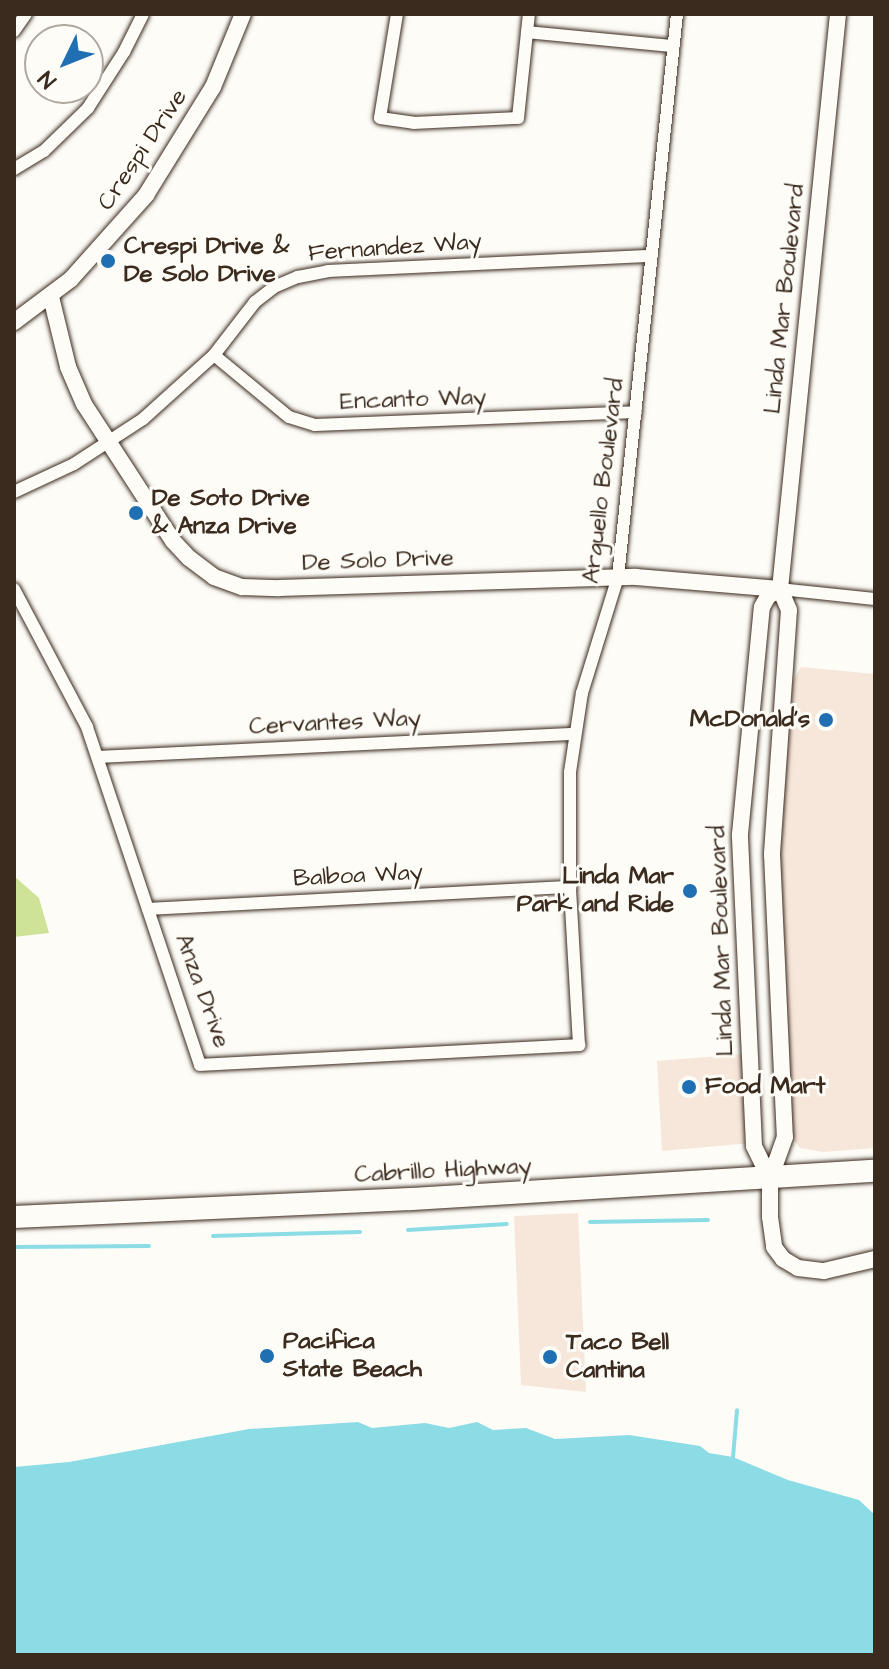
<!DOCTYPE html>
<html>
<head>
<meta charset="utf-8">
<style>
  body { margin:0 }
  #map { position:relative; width:889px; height:1669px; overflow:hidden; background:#fdfcf7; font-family:"Architects Daughter",sans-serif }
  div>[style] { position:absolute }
  .built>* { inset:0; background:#f7e7db }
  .green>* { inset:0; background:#cee398 }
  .water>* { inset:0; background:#8cdce5 }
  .stream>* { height:4px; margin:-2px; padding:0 2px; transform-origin:2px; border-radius:2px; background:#8cdce5 }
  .roads { filter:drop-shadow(0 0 2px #3b2a1e) drop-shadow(0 0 2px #3b2a1e) }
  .minor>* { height:12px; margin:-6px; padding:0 6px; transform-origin:6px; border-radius:6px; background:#fdfcf7 }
  .tertiary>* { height:16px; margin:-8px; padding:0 8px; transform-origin:8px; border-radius:8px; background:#fdfcf7 }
  .trunk>* { height:22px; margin:-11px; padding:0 11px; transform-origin:11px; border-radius:11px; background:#fdfcf7 }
  .dots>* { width:22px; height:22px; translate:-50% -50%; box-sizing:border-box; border:4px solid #fdfcf7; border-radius:50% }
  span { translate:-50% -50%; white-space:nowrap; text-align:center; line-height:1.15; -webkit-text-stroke:6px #fdfcf7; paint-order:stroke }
  .street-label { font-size:24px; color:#3b2a1e }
  .poi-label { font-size:24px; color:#3b2a1e; font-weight:700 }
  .left { translate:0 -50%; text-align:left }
  .right { translate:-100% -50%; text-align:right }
  .frame { position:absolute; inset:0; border:16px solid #3b2a1e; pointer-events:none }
  .north { position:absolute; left:24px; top:24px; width:80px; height:80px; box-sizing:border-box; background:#fdfcf7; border:2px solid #afa8a0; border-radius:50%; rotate:227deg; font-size:22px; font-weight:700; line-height:32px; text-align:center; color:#3b2a1e }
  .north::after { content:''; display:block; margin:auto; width:28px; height:36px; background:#1f6fb2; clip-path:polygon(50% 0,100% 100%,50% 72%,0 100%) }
</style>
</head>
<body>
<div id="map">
  <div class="built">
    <i style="clip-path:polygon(801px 667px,875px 674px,875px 1148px,823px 1152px,800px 1148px,790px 1135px,777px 793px,786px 692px)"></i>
    <i style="clip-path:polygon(743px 1054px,751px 1143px,662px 1151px,657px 1061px)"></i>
    <i style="clip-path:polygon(578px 1213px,586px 1392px,521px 1385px,514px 1216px)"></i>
  </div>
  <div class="green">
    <i style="clip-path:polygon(14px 876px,39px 898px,49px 933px,14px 937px)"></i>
  </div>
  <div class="water">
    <i style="clip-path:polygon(358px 1422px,372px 1428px,425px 1423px,449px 1428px,477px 1422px,493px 1430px,526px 1428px,555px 1439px,629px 1435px,700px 1446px,709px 1453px,733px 1457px,788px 1480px,859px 1500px,875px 1515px,875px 1655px,14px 1655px,14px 1467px,69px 1462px,249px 1429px)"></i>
  </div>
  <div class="stream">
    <i style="left:590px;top:1222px;width:118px;rotate:-1deg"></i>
    <i style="left:408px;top:1230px;width:99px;rotate:-3.5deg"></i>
    <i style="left:213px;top:1236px;width:147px;rotate:-1.6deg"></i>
    <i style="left:14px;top:1247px;width:135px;rotate:-0.4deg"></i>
    <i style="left:733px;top:1457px;width:47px;rotate:-85.1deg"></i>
  </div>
  <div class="roads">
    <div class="minor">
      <i style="left:397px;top:14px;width:105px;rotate:99.3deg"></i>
      <i style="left:380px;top:118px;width:34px;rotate:8deg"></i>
      <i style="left:414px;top:123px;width:104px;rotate:-2.8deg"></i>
      <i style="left:518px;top:118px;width:105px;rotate:-84deg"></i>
      <i style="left:14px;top:31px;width:21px;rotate:-55deg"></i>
      <i style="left:527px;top:32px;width:147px;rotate:5.5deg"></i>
      <i style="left:14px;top:169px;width:35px;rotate:-31deg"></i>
      <i style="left:44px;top:151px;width:62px;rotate:-44.3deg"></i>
      <i style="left:88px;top:108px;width:67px;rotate:-57.3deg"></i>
      <i style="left:124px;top:52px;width:42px;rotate:-63.4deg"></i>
      <i style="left:214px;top:355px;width:97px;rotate:39.6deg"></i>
      <i style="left:289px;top:417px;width:27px;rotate:17deg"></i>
      <i style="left:315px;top:425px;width:321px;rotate:-2.3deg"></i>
      <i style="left:14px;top:492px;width:66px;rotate:-25deg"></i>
      <i style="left:74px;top:464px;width:82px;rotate:-33.1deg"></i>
      <i style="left:143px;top:419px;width:96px;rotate:-42deg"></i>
      <i style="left:214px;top:355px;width:67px;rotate:-52.3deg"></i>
      <i style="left:255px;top:302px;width:24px;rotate:-38deg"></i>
      <i style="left:274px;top:287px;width:26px;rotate:-23deg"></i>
      <i style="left:298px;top:277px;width:31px;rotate:-11deg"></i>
      <i style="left:328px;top:271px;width:324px;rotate:-2.7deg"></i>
      <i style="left:14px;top:589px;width:156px;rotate:62.1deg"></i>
      <i style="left:87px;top:727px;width:356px;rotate:71.5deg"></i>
      <i style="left:200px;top:1065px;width:380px;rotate:-3deg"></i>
      <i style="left:579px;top:1045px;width:158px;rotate:-93.3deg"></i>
      <i style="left:570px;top:887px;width:115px;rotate:-90deg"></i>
      <i style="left:570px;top:772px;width:80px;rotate:-81.4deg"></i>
      <i style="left:582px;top:693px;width:121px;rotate:-72.8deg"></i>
      <i style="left:618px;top:577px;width:566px;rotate:-84.02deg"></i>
      <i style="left:780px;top:589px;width:96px;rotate:6deg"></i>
      <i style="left:98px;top:757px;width:477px;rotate:-2.8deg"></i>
      <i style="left:148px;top:909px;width:423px;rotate:-3deg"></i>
    </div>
    <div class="tertiary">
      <i style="left:838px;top:14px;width:578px;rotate:95.76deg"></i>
      <i style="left:780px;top:589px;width:23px;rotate:67deg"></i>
      <i style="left:789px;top:610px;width:245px;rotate:94deg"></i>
      <i style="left:772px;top:854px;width:283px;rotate:87.4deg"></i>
      <i style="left:785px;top:1137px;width:45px;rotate:109.7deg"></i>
      <i style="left:770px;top:1179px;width:38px;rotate:90deg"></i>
      <i style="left:770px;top:1217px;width:30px;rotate:82deg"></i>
      <i style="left:774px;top:1247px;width:15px;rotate:53deg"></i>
      <i style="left:783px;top:1259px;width:17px;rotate:31deg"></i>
      <i style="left:798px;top:1268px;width:26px;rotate:7deg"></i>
      <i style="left:824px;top:1271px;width:52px;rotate:-13.2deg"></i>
      <i style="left:51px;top:297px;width:72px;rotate:76.3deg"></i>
      <i style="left:68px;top:367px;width:40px;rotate:66.6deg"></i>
      <i style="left:84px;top:404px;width:163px;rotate:57deg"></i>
      <i style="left:173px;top:541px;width:23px;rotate:47deg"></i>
      <i style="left:189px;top:558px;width:31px;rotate:37deg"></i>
      <i style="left:214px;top:577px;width:30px;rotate:20deg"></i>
      <i style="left:242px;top:587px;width:37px;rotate:2deg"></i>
      <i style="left:279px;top:588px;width:357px;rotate:-1.8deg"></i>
      <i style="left:636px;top:577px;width:144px;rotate:4.8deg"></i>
      <i style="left:14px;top:322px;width:71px;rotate:-37deg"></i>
      <i style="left:71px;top:279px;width:113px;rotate:-48.2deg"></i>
      <i style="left:146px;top:195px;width:127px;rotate:-58.2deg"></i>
      <i style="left:213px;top:87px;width:79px;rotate:-67.7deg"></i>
      <i style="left:770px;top:1179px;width:37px;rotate:-116deg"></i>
      <i style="left:754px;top:1146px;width:312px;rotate:-92.6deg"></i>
      <i style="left:740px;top:834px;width:228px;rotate:-84.5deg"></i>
      <i style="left:762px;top:607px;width:13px;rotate:-61deg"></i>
      <i style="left:768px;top:596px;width:14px;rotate:-30deg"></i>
    </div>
    <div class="trunk">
      <i style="left:14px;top:1217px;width:397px;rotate:-2.6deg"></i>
      <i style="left:411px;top:1199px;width:465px;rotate:-3.5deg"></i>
    </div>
  </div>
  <div class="dots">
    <i style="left:108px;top:261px;background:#1f6fb2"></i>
    <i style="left:136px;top:513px;background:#1f6fb2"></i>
    <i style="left:826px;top:720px;background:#1f6fb2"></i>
    <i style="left:690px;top:891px;background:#1f6fb2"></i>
    <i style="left:689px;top:1087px;background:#1f6fb2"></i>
    <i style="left:267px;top:1356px;background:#1f6fb2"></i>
    <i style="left:550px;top:1357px;background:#1f6fb2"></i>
  </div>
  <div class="street-label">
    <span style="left:143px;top:150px;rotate:-56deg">Crespi Drive</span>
    <span style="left:395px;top:248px;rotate:-4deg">Fernandez Way</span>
    <span style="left:785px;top:299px;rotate:-84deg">Linda Mar Boulevard</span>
    <span style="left:413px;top:400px;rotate:-2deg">Encanto Way</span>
    <span style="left:604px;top:481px;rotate:-83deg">Arguello Boulevard</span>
    <span style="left:378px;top:561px;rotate:-2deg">De Solo Drive</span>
    <span style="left:335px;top:723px;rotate:-3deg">Cervantes Way</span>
    <span style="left:358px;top:876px;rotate:-3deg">Balboa Way</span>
    <span style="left:722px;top:941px;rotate:-92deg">Linda Mar Boulevard</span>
    <span style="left:202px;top:991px;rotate:70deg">Anza Drive</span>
    <span style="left:443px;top:1171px;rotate:-3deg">Cabrillo Highway</span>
  </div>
  <div class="poi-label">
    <span class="left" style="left:124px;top:261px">Crespi Drive &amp;<br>De Solo Drive</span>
    <span class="left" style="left:152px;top:513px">De Soto Drive<br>&amp; Anza Drive</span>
    <span class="right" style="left:810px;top:720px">McDonald's</span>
    <span class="right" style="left:674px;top:891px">Linda Mar<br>Park and Ride</span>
    <span class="left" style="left:705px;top:1087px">Food Mart</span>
    <span class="left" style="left:283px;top:1356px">Pacifica<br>State Beach</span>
    <span class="left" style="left:566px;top:1357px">Taco Bell<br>Cantina</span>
  </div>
  <div class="frame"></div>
  <div class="north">N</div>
</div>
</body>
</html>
